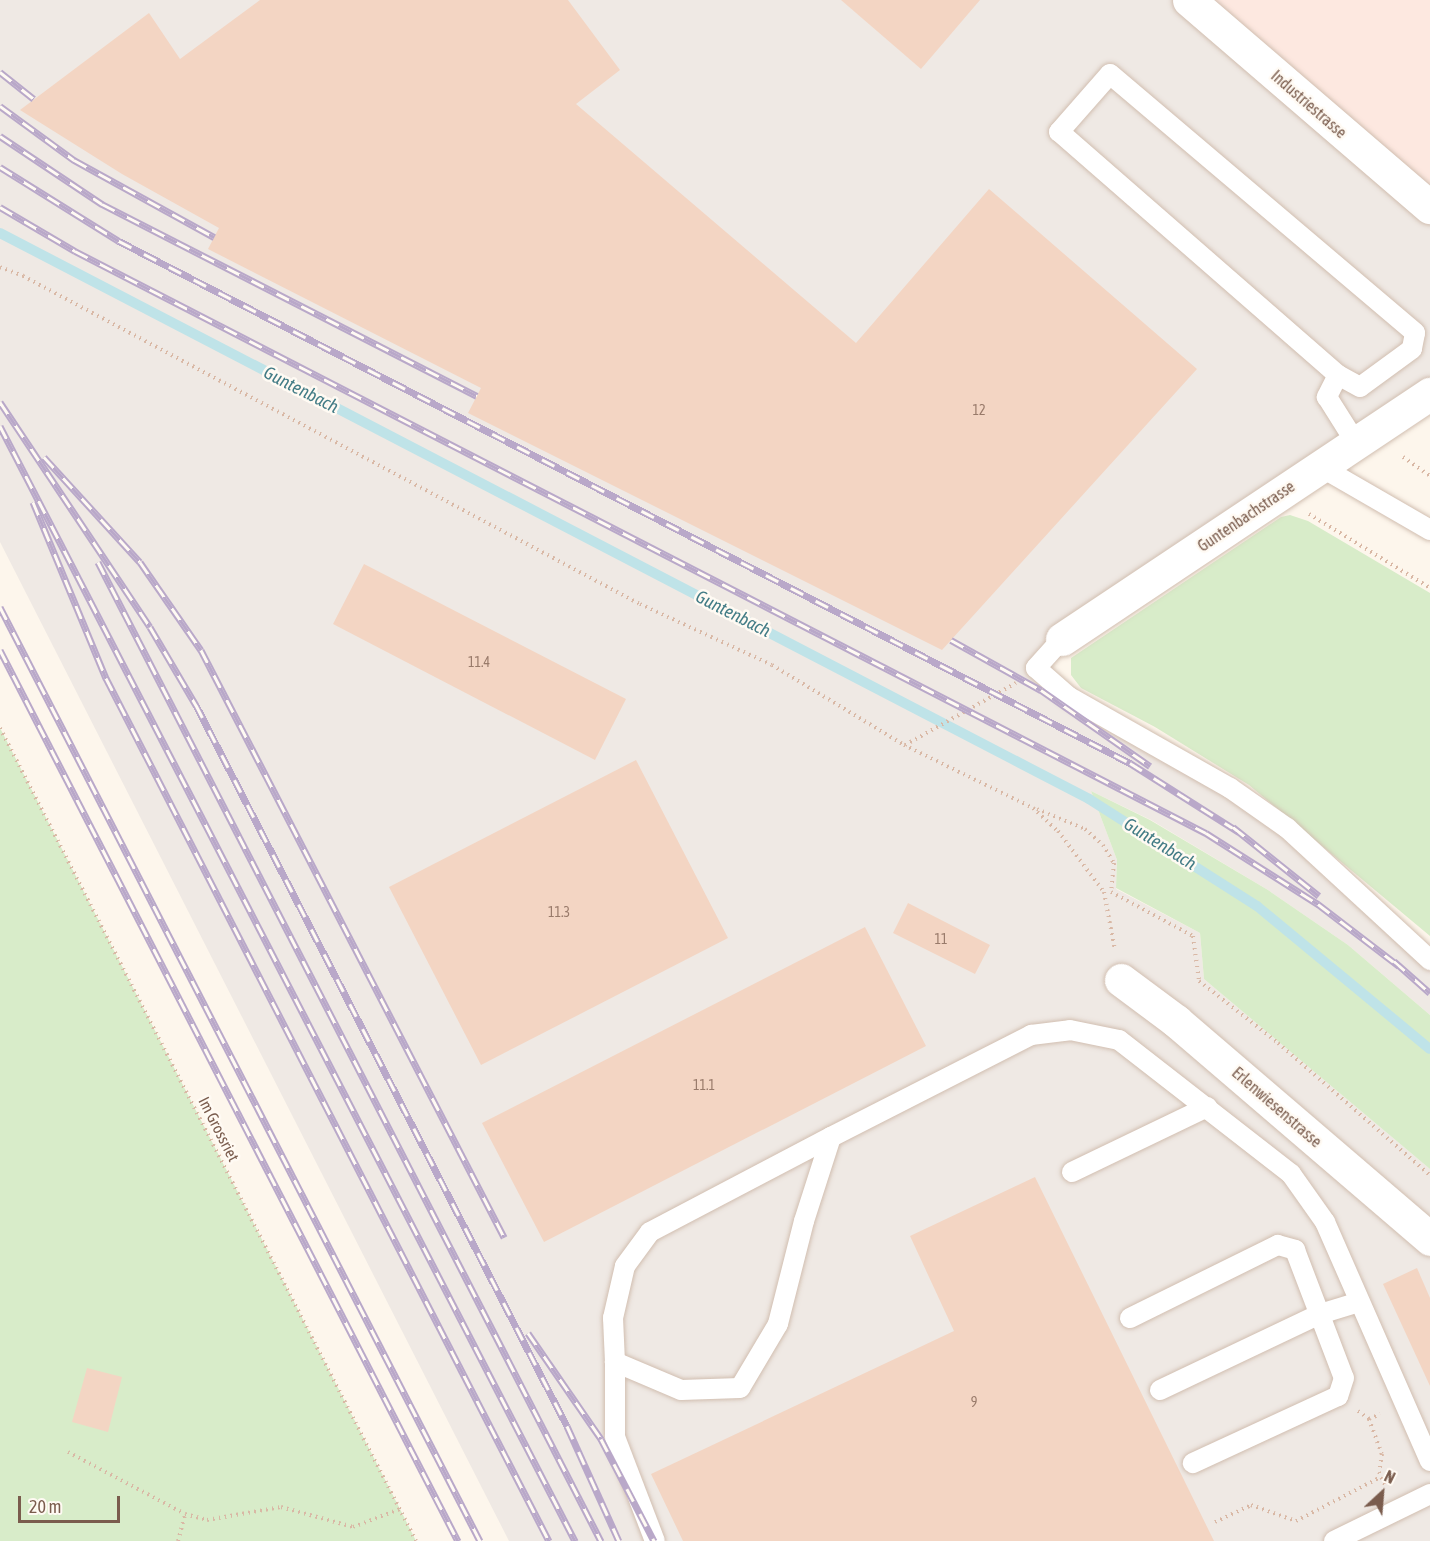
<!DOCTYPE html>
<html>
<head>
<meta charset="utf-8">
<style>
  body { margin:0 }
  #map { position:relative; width:1430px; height:1541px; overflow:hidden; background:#fdf6ec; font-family:"Asap Condensed",sans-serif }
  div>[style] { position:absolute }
  .commercial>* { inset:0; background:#fde8e0 }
  .industrial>* { inset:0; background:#efe9e4 }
  .green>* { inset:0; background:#d8ecc9 }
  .stream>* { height:10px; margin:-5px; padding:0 5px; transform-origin:5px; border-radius:5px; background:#bfe3e8 }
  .building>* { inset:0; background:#f3d5c3 }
  .path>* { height:4px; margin-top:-2px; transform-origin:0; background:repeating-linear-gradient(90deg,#d9b8a5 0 1.5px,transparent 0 6px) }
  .roads { filter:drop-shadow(0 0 2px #d1beb0) drop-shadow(0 0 2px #d1beb0) }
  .service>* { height:20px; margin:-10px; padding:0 10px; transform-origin:10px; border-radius:10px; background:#fff }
  .minor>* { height:33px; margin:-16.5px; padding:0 16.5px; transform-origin:16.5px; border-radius:16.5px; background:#fff }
  .secondary>* { height:33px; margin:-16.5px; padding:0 16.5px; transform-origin:16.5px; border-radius:16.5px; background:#fff }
  .rail>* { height:7px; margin-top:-3.5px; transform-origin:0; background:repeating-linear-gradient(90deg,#fffaf3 0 14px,#b9a8c9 0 28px); box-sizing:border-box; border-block:2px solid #b9a8c9 }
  span { translate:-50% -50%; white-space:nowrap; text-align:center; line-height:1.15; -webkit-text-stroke:5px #fffaf3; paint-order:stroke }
  .number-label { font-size:14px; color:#987a6a }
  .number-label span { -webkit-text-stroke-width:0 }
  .street-label { font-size:16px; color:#7a5c4d }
  .water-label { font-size:18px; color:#437c86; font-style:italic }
  .north { position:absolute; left:1352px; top:1463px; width:60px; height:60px; -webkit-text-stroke:4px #fffaf3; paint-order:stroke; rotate:26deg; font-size:16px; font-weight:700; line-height:24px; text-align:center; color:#7a5c4d }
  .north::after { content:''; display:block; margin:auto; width:21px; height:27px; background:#7a5c4d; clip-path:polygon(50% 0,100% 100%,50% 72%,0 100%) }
  .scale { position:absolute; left:18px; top:1496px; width:102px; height:27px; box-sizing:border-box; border:3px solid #7a5c4d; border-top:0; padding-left:8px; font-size:18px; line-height:21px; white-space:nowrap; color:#7a5c4d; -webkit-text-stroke:4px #fffaf3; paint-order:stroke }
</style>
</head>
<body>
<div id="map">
  <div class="commercial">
    <i style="clip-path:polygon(1189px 0,1430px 0,1430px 207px)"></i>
  </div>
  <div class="industrial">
    <i style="clip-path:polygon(0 0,1189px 0,1430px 207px,1430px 394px,1037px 668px,1230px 788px,1430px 960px,1430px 1015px,1348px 945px,1268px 890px,1151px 820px,1091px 791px,1117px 860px,1116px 889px,1200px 933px,1204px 979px,1430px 1169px,1430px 1541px,509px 1541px,0 542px)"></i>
  </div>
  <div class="green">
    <i style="clip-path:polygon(1290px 515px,1308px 521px,1430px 593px,1430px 936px,1249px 785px,1155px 727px,1081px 688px,1071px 675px,1071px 658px,1281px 517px)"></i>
    <i style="clip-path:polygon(0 728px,400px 1509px,416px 1541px,0 1541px)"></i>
    <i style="clip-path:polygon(1091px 791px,1150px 820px,1268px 890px,1348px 945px,1430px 1015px,1430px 1169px,1204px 979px,1200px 933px,1116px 888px,1117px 860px)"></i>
  </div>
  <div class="stream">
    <i style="left:0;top:233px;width:1227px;rotate:27.46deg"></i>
    <i style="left:1089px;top:799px;width:199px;rotate:32.5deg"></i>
    <i style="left:1257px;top:906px;width:224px;rotate:39.6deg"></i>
  </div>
  <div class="building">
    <i style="clip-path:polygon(260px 0,568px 0,620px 70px,576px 104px,856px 343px,989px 189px,1197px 369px,942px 650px,468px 413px,481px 388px,208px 249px,219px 228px,122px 174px,20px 110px,149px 13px,180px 59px)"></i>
    <i style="clip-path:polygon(841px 0,980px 0,921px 69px)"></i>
    <i style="clip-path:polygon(364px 564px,626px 699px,595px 760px,333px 624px)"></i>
    <i style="clip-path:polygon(636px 760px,728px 938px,481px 1065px,389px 887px)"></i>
    <i style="clip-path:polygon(908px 903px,990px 945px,975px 974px,893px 933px)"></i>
    <i style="clip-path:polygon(865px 927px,926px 1046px,544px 1242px,482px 1123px)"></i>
    <i style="clip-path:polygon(1035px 1177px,1214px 1541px,683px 1541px,651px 1474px,954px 1331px,910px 1236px)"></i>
    <i style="clip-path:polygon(1417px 1268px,1430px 1298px,1430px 1386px,1383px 1284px)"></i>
    <i style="clip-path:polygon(87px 1368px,122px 1377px,108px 1432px,72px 1422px)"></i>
  </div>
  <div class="path">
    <i style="left:0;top:267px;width:25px;rotate:21deg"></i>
    <i style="left:23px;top:276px;width:699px;rotate:28deg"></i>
    <i style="left:640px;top:604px;width:145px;rotate:24.8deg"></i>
    <i style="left:772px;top:665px;width:154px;rotate:31.2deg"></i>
    <i style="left:904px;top:745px;width:144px;rotate:26deg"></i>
    <i style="left:1033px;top:808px;width:34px;rotate:43deg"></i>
    <i style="left:1058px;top:831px;width:76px;rotate:53deg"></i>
    <i style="left:1104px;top:892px;width:59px;rotate:79.3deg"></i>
    <i style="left:1403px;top:457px;width:33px;rotate:35deg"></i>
    <i style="left:1309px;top:514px;width:142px;rotate:31.4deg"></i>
    <i style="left:0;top:728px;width:913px;rotate:62.9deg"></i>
    <i style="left:905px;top:745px;width:127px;rotate:-29.2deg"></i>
    <i style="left:1037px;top:809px;width:52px;rotate:22.6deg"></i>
    <i style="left:1085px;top:829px;width:24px;rotate:42deg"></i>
    <i style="left:1103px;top:845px;width:21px;rotate:59deg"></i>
    <i style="left:1114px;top:863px;width:29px;rotate:96deg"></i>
    <i style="left:1111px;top:892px;width:93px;rotate:28.2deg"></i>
    <i style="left:1193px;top:936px;width:45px;rotate:82.4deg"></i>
    <i style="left:1199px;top:981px;width:100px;rotate:38.1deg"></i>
    <i style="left:1278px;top:1043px;width:201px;rotate:41deg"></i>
    <i style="left:1358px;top:1411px;width:14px;rotate:36deg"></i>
    <i style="left:1369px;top:1419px;width:12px;rotate:-24deg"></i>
    <i style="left:1369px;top:1419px;width:37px;rotate:70deg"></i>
    <i style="left:1382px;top:1454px;width:18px;rotate:99deg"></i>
    <i style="left:1379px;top:1472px;width:17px;rotate:65deg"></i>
    <i style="left:68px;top:1452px;width:132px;rotate:27.9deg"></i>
    <i style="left:1215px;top:1522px;width:40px;rotate:-25deg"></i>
    <i style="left:1251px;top:1505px;width:48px;rotate:19.6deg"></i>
    <i style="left:1296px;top:1521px;width:96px;rotate:-27.4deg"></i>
    <i style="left:178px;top:1541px;width:28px;rotate:-75deg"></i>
    <i style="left:185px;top:1514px;width:23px;rotate:15deg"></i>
    <i style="left:207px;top:1520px;width:75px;rotate:-10deg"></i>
    <i style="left:281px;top:1507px;width:75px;rotate:15.5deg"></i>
    <i style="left:353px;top:1527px;width:50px;rotate:-21deg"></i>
  </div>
  <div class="roads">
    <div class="service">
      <i style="left:1110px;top:74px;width:400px;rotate:40.3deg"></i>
      <i style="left:1415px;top:333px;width:16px;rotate:101deg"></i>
      <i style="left:1412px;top:349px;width:64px;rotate:143.8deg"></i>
      <i style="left:1360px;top:387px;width:25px;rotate:-151deg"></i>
      <i style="left:1338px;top:375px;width:370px;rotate:-138.9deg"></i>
      <i style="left:1059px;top:132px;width:77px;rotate:-48.7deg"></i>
      <i style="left:1338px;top:375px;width:25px;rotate:117deg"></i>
      <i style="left:1327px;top:397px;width:54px;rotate:57.8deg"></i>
      <i style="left:1321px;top:467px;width:126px;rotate:30deg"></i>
      <i style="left:1062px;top:639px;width:39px;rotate:132deg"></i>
      <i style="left:1036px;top:668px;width:44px;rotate:41.3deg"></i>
      <i style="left:1069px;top:697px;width:185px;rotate:29.5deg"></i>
      <i style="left:1230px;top:788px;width:70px;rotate:35.1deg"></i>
      <i style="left:1287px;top:828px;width:195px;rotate:42.7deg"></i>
      <i style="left:831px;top:1137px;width:88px;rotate:107.8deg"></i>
      <i style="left:804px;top:1221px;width:106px;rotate:104.2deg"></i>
      <i style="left:778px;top:1324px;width:74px;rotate:120.7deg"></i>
      <i style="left:740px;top:1388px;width:59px;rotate:178.1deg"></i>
      <i style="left:681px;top:1390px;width:72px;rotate:-157deg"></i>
      <i style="left:615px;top:1362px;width:44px;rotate:-92.6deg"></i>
      <i style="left:613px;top:1318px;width:53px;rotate:-77deg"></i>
      <i style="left:625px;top:1266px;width:42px;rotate:-53.7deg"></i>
      <i style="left:650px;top:1232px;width:204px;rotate:-27.7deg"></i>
      <i style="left:831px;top:1137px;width:225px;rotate:-27deg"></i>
      <i style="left:1031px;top:1035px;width:39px;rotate:-7deg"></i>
      <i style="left:1070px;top:1030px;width:50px;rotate:11.5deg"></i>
      <i style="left:1119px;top:1040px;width:218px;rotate:37.9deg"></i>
      <i style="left:1291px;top:1174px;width:59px;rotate:54.7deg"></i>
      <i style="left:1325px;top:1222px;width:261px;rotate:66.3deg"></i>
      <i style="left:1072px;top:1172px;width:150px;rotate:-25.7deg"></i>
      <i style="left:1130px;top:1318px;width:165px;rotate:-26.3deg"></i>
      <i style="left:1278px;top:1245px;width:18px;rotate:16deg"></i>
      <i style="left:1295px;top:1250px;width:137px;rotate:69.1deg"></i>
      <i style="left:1344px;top:1378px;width:19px;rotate:108deg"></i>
      <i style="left:1338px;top:1396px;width:160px;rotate:155.2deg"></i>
      <i style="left:615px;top:1362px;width:75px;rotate:90deg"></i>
      <i style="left:615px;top:1437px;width:111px;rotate:69deg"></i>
      <i style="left:1160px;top:1390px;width:177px;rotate:-25.4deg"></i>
      <i style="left:1320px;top:1314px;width:41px;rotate:-17.1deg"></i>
      <i style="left:1334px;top:1541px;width:107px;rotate:-26.1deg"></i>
    </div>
    <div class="minor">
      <i style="left:1062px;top:639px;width:442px;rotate:-33.7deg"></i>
      <i style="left:1121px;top:980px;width:69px;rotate:36.7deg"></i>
      <i style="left:1176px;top:1021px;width:335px;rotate:40.6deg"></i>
    </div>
    <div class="secondary">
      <i style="left:1189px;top:0;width:318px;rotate:40.7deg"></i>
    </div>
  </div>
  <div class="rail">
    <i style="left:0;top:72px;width:43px;rotate:38.5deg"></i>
    <i style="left:0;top:106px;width:92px;rotate:36.1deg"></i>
    <i style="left:74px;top:160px;width:160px;rotate:28.8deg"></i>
    <i style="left:0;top:136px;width:123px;rotate:33.7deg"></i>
    <i style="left:102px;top:204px;width:421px;rotate:27.1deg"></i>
    <i style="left:0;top:167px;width:140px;rotate:31.9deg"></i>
    <i style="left:119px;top:241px;width:1138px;rotate:27.31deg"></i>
    <i style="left:1130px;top:763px;width:129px;rotate:32.3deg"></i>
    <i style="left:0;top:207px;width:87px;rotate:30.4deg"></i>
    <i style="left:75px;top:251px;width:1272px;rotate:27.23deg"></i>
    <i style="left:1206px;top:833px;width:133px;rotate:32.4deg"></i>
    <i style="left:1318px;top:904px;width:102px;rotate:37.4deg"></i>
    <i style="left:0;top:402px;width:270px;rotate:56.3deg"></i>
    <i style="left:150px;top:627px;width:91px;rotate:59.5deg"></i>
    <i style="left:196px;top:705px;width:811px;rotate:62.77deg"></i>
    <i style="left:567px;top:1426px;width:126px;rotate:65.7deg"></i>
    <i style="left:0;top:426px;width:1255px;rotate:62.72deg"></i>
    <i style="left:44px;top:457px;width:142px;rotate:47.6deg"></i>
    <i style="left:140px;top:562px;width:107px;rotate:55.3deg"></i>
    <i style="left:201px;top:650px;width:661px;rotate:62.7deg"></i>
    <i style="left:33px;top:502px;width:191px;rotate:67.5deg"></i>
    <i style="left:106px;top:678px;width:970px;rotate:62.83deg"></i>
    <i style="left:98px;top:562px;width:1101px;rotate:62.81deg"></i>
    <i style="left:0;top:607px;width:1050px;rotate:62.8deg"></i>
    <i style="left:951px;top:640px;width:103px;rotate:29.1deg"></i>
    <i style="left:1041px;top:690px;width:133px;rotate:34.9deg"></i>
    <i style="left:0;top:650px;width:1002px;rotate:62.8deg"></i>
    <i style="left:1233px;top:827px;width:110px;rotate:38.7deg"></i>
    <i style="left:1394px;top:961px;width:48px;rotate:41.6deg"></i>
    <i style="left:528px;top:1333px;width:129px;rotate:55.4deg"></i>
    <i style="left:601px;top:1439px;width:115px;rotate:62.5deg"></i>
  </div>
  <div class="number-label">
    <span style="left:979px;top:410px">12</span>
    <span style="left:479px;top:662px">11.4</span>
    <span style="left:559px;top:912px">11.3</span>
    <span style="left:941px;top:939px">11</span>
    <span style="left:704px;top:1085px">11.1</span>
    <span style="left:974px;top:1402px">9</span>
  </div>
  <div class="street-label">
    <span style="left:1309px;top:104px;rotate:41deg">Industriestrasse</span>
    <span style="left:1246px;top:516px;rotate:-34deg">Guntenbachstrasse</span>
    <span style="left:1277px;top:1107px;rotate:41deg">Erlenwiesenstrasse</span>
    <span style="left:219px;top:1129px;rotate:63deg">Im Grossriet</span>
  </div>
  <div class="water-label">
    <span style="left:301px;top:390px;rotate:27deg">Guntenbach</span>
    <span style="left:733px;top:614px;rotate:27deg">Guntenbach</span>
    <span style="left:1160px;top:844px;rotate:32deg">Guntenbach</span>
  </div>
  <div class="north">N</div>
  <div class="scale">20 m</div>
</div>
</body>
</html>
